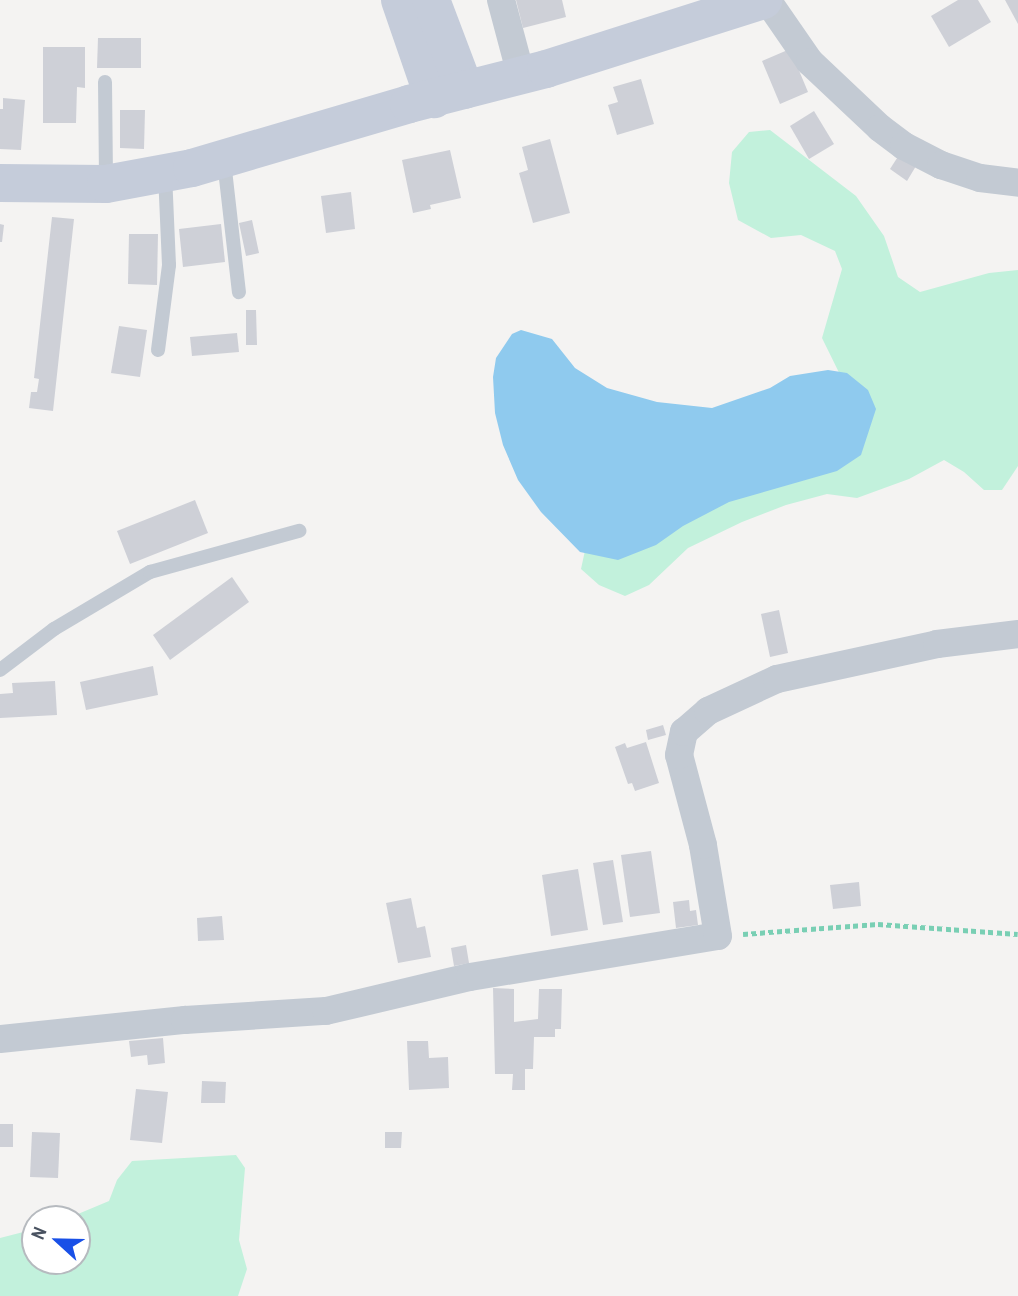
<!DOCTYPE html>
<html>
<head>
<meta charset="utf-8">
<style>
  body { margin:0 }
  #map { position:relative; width:1018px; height:1296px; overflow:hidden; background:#f4f3f2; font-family:"Archivo Narrow",sans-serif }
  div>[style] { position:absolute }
  .green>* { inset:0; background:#c2f1dc }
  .water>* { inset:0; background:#8fcaee }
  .building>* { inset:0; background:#ced0d7 }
  .path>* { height:4.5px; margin-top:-2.25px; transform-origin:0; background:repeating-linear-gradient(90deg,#79cfb4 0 5px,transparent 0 8.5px) }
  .lane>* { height:14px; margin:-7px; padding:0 7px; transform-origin:7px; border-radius:7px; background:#c3cad3 }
  .street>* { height:28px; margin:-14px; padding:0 14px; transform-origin:14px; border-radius:14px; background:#c3cad3 }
  .secondary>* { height:38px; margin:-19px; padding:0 19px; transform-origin:19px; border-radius:19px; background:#c5ccda }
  span { translate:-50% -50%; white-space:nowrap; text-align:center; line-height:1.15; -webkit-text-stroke:7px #fff; paint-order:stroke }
  .north { position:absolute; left:21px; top:1205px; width:70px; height:70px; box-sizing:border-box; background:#fff; border:2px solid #b6babf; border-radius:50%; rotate:292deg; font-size:19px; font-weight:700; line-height:28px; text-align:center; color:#495260 }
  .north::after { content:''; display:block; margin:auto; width:24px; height:32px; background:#1950e7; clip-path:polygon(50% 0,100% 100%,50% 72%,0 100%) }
</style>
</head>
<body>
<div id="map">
  <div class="green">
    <i style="clip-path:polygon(770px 130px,856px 196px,884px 236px,898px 277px,920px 292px,989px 273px,1018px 270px,1018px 466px,1002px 490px,984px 490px,964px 472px,944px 460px,909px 479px,857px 498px,827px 494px,786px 505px,742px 522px,688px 548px,649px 585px,625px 596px,599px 585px,581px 569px,592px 518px,852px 399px,822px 338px,842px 269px,835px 251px,801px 235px,771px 238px,738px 220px,729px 183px,732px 152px,749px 132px)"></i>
    <i style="clip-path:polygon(236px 1155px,245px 1168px,239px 1240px,247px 1269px,238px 1296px,0 1296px,0 1238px,35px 1229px,35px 1261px,77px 1261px,77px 1219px,66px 1219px,109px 1201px,117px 1180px,132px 1161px)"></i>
  </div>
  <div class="water">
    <i style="clip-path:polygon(521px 330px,552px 339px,575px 368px,607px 388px,657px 402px,712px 408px,770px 388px,790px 376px,828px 370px,847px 373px,868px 390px,876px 409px,861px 455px,837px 471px,729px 502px,683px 526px,656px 545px,618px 560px,580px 552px,541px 512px,518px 480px,503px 445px,495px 413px,493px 377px,496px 358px,512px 334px)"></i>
  </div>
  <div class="building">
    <i style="clip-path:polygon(516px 0,562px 0,566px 17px,523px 28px)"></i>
    <i style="clip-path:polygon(958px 0,978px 0,991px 22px,949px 47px,931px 16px)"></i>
    <i style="clip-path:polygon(1005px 0,1018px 0,1018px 24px)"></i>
    <i style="clip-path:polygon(98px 38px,141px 38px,141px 68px,97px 68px)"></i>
    <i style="clip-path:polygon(43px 47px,85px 47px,85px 88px,77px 87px,76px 123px,43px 123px)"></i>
    <i style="clip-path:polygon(790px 49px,808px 92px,780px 104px,762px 61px)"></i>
    <i style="clip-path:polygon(641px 79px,654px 124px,617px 135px,608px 105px,618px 102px,613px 87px)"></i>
    <i style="clip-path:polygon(3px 98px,25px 100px,21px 150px,0 149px,0 109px,3px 109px)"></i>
    <i style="clip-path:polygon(120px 110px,145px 110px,144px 149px,120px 148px)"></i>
    <i style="clip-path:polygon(814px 111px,834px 144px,809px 159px,790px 126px)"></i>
    <i style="clip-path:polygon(550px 139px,570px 213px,533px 223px,519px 173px,528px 170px,522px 147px)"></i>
    <i style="clip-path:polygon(450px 150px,461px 198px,430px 205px,431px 209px,413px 213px,402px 160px)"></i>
    <i style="clip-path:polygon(899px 155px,916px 166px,907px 181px,890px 169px)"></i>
    <i style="clip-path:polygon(351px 192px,355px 229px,326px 233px,321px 196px)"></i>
    <i style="clip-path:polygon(52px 217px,74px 219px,53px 411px,29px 408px,31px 392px,37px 392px,39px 379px,34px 378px)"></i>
    <i style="clip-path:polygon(252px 220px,259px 253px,246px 256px,239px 223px)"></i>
    <i style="clip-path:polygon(0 224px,4px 225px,2px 242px,0 242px)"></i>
    <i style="clip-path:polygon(221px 224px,225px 262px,183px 267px,179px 229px)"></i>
    <i style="clip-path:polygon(129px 234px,158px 234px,157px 285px,128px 284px)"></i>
    <i style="clip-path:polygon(246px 310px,256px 310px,257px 345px,246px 345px)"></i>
    <i style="clip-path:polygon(119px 326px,147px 330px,140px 377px,111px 373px)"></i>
    <i style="clip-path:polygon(237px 333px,239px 352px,192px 356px,190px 337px)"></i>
    <i style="clip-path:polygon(195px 500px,208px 533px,130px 564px,117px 531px)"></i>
    <i style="clip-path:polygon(232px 577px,249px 602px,170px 660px,153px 635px)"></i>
    <i style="clip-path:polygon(779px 610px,788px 653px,770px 657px,761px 614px)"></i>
    <i style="clip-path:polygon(153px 666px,158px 695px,86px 710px,80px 682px)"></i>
    <i style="clip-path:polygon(55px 681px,57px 715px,0 718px,0 694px,13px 693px,12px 683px)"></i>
    <i style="clip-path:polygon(663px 725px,666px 735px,648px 740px,646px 730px)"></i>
    <i style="clip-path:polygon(646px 742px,659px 783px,635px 791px,632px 783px,628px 784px,615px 747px,625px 743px,627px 748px)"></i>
    <i style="clip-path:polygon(651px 851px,660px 913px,630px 917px,621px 855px)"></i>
    <i style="clip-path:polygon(613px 860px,623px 922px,603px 925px,593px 863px)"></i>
    <i style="clip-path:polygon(578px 869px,588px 930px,551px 936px,542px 875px)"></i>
    <i style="clip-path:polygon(859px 882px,861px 906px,833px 909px,830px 885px)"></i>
    <i style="clip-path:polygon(411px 898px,417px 928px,425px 926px,431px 957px,398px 963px,386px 903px)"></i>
    <i style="clip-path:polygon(689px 900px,690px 911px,696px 910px,698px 925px,676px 928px,673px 902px)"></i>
    <i style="clip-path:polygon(222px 916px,224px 940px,198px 941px,197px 918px)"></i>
    <i style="clip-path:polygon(466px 945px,469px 963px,454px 966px,451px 948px)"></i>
    <i style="clip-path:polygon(493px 988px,514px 989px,514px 1022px,538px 1019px,539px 989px,562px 989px,561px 1029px,555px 1029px,555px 1037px,534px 1037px,533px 1069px,525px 1069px,525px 1090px,512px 1090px,513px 1074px,495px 1074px)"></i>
    <i style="clip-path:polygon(163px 1038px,165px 1063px,148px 1065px,147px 1055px,131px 1057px,129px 1041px)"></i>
    <i style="clip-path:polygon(407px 1041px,428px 1041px,429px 1058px,448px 1057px,449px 1088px,409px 1090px)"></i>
    <i style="clip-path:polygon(202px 1081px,226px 1082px,225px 1103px,201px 1103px)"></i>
    <i style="clip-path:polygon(136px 1089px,168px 1092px,162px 1143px,130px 1140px)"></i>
    <i style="clip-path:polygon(0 1124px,13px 1124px,13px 1147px,0 1147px)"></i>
    <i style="clip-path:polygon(32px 1132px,60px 1133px,58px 1178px,30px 1177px)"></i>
    <i style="clip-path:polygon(385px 1132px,402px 1132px,401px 1148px,385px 1148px)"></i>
  </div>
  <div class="path">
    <i style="left:743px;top:934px;width:135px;rotate:-4.2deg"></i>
    <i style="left:878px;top:924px;width:140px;rotate:4.1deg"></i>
  </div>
  <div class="lane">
    <i style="left:105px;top:82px;width:101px;rotate:89.4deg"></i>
    <i style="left:224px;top:161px;width:132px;rotate:83.5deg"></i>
    <i style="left:158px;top:350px;width:86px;rotate:-82.6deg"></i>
    <i style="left:169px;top:265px;width:91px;rotate:-92.5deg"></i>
    <i style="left:0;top:670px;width:68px;rotate:-37.2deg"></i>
    <i style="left:54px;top:629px;width:112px;rotate:-30.7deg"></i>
    <i style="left:150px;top:572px;width:155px;rotate:-15.4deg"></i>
  </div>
  <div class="street">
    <i style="left:501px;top:0;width:78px;rotate:75.1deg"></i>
    <i style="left:767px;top:0;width:75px;rotate:55.3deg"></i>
    <i style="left:810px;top:62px;width:96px;rotate:43.3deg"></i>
    <i style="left:880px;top:128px;width:30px;rotate:37deg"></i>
    <i style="left:904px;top:146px;width:42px;rotate:27.2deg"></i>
    <i style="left:941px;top:165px;width:41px;rotate:18.4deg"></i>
    <i style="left:980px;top:178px;width:38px;rotate:7deg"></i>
    <i style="left:0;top:1039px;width:186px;rotate:-5.9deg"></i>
    <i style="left:185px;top:1020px;width:141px;rotate:-3.7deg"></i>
    <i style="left:326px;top:1011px;width:148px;rotate:-13.3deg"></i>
    <i style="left:470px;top:977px;width:251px;rotate:-9.4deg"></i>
    <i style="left:718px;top:936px;width:92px;rotate:-99.4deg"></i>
    <i style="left:703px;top:845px;width:93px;rotate:-104.9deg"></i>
    <i style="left:679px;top:755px;width:24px;rotate:-78deg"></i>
    <i style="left:684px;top:732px;width:32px;rotate:-41deg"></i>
    <i style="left:708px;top:711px;width:76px;rotate:-24.9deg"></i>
    <i style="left:777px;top:679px;width:164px;rotate:-12.3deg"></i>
    <i style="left:937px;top:644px;width:82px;rotate:-7deg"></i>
  </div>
  <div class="secondary">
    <i style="left:400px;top:0;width:105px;rotate:71deg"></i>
    <i style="left:431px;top:0;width:96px;rotate:69.3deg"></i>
    <i style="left:0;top:183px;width:106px;rotate:0.5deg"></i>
    <i style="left:106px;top:184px;width:87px;rotate:-10.5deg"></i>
    <i style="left:192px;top:168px;width:226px;rotate:-16.4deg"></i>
    <i style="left:409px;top:104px;width:141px;rotate:-14.3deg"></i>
    <i style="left:546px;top:69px;width:228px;rotate:-17.6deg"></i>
  </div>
  <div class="north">N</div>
</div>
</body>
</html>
